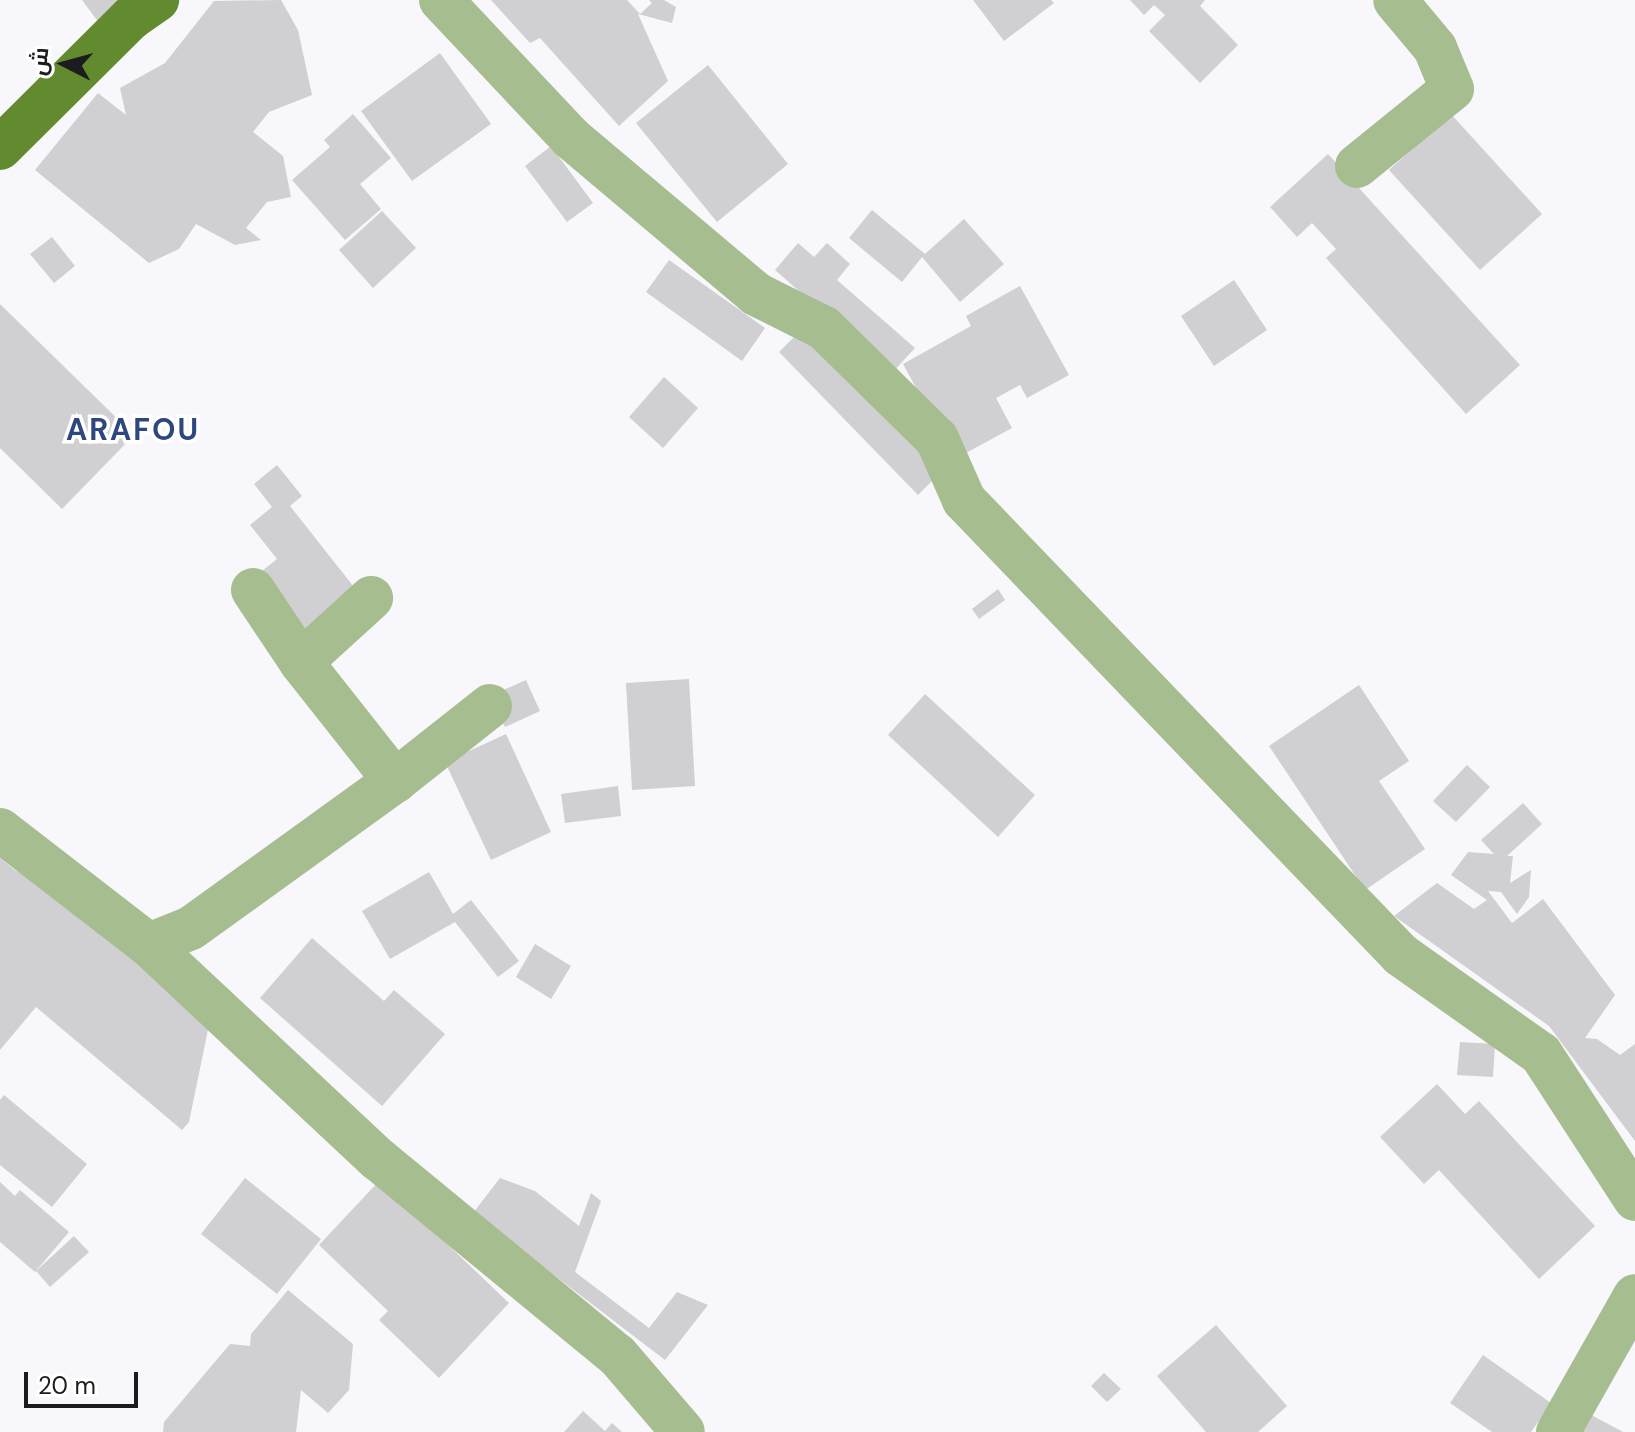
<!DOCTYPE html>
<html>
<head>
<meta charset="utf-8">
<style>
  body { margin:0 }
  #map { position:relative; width:1635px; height:1432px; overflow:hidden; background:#f8f7fb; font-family:"DM Sans",Cairo,sans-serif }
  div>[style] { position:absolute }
  .building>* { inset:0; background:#d0cfd2 }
  .minor>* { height:44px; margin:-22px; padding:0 22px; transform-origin:22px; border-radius:22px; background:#a6bd90 }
  .major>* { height:44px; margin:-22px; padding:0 22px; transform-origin:22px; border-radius:22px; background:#628a2f }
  span { translate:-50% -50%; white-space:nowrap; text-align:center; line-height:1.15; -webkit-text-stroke:7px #fff; paint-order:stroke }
  .district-label { font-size:30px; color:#2e477f; font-weight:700; letter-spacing:2px }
  .north { position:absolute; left:24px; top:24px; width:80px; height:80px; -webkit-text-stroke:6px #fff; paint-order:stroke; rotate:276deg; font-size:22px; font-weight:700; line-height:32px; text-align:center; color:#1c1b1d }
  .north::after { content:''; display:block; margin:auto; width:28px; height:36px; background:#1c1b1d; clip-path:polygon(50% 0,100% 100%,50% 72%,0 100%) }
  .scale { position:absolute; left:24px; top:1372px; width:114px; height:36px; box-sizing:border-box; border:4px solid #1c1b1d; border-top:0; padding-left:10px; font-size:24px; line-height:28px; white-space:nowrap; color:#1c1b1d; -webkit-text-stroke:6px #fff; paint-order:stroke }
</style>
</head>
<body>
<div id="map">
  <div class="building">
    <i style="clip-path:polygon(82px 0,128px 0,99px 23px)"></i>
    <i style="clip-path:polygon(281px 0,298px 30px,312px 95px,269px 112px,253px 132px,283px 156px,291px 197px,267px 202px,246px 228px,261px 240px,235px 245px,196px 224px,179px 249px,149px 263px,35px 170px,98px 93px,126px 115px,120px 88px,165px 63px,214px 1px)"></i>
    <i style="clip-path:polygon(491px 0,627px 0,640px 14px,652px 3px,649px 0,664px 0,676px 7px,672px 23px,638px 14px,668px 81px,619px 126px,540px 38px,530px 43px)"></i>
    <i style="clip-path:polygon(973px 0,1051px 0,1054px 3px,1004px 41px)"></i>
    <i style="clip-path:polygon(1130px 0,1205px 0,1200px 6px,1238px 45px,1200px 83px,1149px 31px,1165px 15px,1154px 5px,1144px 15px)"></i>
    <i style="clip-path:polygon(440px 53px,491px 124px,412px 181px,361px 111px)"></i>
    <i style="clip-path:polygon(708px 65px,788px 164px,717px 222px,636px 123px)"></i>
    <i style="clip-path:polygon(353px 114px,391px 158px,360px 184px,381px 209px,345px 240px,292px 180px,330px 147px,324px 140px)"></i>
    <i style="clip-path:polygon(1451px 114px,1542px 214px,1480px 270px,1389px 170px)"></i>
    <i style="clip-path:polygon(551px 146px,593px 203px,567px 222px,525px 166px)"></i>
    <i style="clip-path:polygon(1328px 154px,1520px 365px,1466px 414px,1326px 258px,1336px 249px,1312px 223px,1297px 237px,1270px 207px)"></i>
    <i style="clip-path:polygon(872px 210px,925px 254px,964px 219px,1004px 264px,960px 302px,922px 257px,902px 282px,849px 238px)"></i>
    <i style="clip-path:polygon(382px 211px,416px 248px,373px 288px,339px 250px)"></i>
    <i style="clip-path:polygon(52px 237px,75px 266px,54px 283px,30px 254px)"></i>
    <i style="clip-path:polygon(798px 243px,814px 257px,827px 243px,850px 264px,837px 280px,915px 348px,892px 373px,775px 270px)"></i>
    <i style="clip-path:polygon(669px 260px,765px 328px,742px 361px,646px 292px)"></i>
    <i style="clip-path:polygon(1234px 280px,1267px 330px,1214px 366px,1181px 316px)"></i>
    <i style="clip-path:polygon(1020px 286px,1069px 375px,1027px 398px,1020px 385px,996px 398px,1012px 428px,955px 459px,903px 364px,971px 326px,966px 316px)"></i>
    <i style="clip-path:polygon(0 304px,134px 435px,62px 509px,0 448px)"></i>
    <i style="clip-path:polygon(807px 324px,947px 466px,918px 495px,779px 352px)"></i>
    <i style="clip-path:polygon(664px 377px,698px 408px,663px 448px,629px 417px)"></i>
    <i style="clip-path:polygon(277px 465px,302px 496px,290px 506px,365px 601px,311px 644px,257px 575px,277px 559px,250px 525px,272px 507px,254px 484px)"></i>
    <i style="clip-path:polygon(998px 589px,1005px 600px,979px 619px,972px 609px)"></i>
    <i style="clip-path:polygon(689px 679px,695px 786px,632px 790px,626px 683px)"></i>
    <i style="clip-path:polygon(526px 680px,540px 711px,505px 727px,490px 696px)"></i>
    <i style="clip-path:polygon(1359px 685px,1409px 761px,1379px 781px,1425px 849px,1365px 890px,1269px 746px)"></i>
    <i style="clip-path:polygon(925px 694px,1035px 795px,998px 837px,888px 735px)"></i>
    <i style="clip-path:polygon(506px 734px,551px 832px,491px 860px,445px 762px)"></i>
    <i style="clip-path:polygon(1467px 765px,1490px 787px,1456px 822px,1433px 801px)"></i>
    <i style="clip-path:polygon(618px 786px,621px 816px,565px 823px,561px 794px)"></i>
    <i style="clip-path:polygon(1523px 803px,1542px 824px,1507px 856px,1513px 856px,1510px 883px,1531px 870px,1529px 897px,1517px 914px,1501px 892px,1488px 891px,1512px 923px,1543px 899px,1615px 995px,1585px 1038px,1597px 1039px,1620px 1055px,1635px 1044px,1635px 1141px,1549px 1026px,1394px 916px,1437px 883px,1474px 909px,1487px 900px,1451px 875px,1468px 852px,1494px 854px,1481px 840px)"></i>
    <i style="clip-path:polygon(0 858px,16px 871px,37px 875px,210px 1020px,189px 1122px,182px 1130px,36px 1007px,0 1050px)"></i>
    <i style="clip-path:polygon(429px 872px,453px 914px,471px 900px,519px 961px,498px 977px,455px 922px,390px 959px,362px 911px)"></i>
    <i style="clip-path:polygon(312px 938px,384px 1001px,394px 990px,445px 1034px,382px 1106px,260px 998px)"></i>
    <i style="clip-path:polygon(535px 944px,571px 966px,551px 999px,516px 977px)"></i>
    <i style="clip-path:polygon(1460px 1042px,1495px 1044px,1493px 1077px,1457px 1075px)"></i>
    <i style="clip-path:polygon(1437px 1084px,1465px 1114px,1479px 1101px,1595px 1226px,1539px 1279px,1439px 1170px,1424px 1184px,1380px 1137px)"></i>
    <i style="clip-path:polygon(4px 1095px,87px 1164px,52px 1207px,0 1165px,0 1100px)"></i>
    <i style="clip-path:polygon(245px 1178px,321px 1239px,277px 1294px,201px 1234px)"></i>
    <i style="clip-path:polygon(500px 1178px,535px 1191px,579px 1226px,591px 1193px,601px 1201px,575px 1272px,649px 1328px,677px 1292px,708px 1305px,665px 1360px,473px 1213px)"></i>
    <i style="clip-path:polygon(380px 1180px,509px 1303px,439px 1378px,379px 1320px,388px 1311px,319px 1245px)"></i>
    <i style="clip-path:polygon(0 1182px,15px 1196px,20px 1190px,69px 1232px,35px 1272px,0 1242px)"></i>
    <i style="clip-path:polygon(74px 1236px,89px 1252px,50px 1287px,36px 1271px)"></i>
    <i style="clip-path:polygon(288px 1290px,353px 1344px,349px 1390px,328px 1413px,301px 1390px,296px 1432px,163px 1432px,164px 1422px,230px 1344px,250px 1346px,251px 1334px)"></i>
    <i style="clip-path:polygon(1216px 1325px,1287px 1406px,1258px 1432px,1206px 1432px,1157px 1376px)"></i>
    <i style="clip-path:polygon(1483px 1355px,1551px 1403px,1531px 1432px,1492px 1432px,1450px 1403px)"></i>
    <i style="clip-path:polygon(1104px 1373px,1121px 1389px,1107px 1402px,1091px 1386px)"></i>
    <i style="clip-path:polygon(583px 1411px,605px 1431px,612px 1423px,622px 1432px,564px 1432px)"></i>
    <i style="clip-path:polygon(1584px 1411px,1623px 1432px,1573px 1432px)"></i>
  </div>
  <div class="minor">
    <i style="left:441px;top:0;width:190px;rotate:46.7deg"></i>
    <i style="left:571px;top:138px;width:242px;rotate:40.1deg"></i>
    <i style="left:756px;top:294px;width:76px;rotate:26.6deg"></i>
    <i style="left:824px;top:328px;width:158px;rotate:44.5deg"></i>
    <i style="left:937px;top:439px;width:67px;rotate:66.1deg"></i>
    <i style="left:964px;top:500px;width:631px;rotate:46.16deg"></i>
    <i style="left:1401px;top:955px;width:171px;rotate:35.3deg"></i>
    <i style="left:1541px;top:1054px;width:173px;rotate:57deg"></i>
    <i style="left:1357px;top:166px;width:122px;rotate:-39deg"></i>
    <i style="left:1452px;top:89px;width:44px;rotate:-112.5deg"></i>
    <i style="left:1435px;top:48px;width:62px;rotate:-129.8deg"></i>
    <i style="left:253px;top:590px;width:87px;rotate:56.3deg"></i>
    <i style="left:301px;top:662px;width:152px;rotate:51.7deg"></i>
    <i style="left:301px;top:662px;width:95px;rotate:-42.4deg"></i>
    <i style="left:0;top:830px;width:188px;rotate:37.7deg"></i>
    <i style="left:149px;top:945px;width:313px;rotate:43.1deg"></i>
    <i style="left:378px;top:1159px;width:309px;rotate:39.4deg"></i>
    <i style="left:617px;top:1355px;width:101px;rotate:49.4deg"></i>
    <i style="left:149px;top:945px;width:45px;rotate:-22deg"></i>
    <i style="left:191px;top:928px;width:251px;rotate:-35.8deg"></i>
    <i style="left:395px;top:781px;width:121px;rotate:-38.3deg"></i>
    <i style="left:1558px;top:1432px;width:156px;rotate:-60.5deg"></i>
  </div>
  <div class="major">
    <i style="left:0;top:148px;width:185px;rotate:-44.8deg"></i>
    <i style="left:131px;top:18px;width:32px;rotate:-35deg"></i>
  </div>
  <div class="district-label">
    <span style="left:133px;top:430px">ARAFOU</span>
  </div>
  <div class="north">ش</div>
  <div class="scale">20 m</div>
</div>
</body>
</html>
